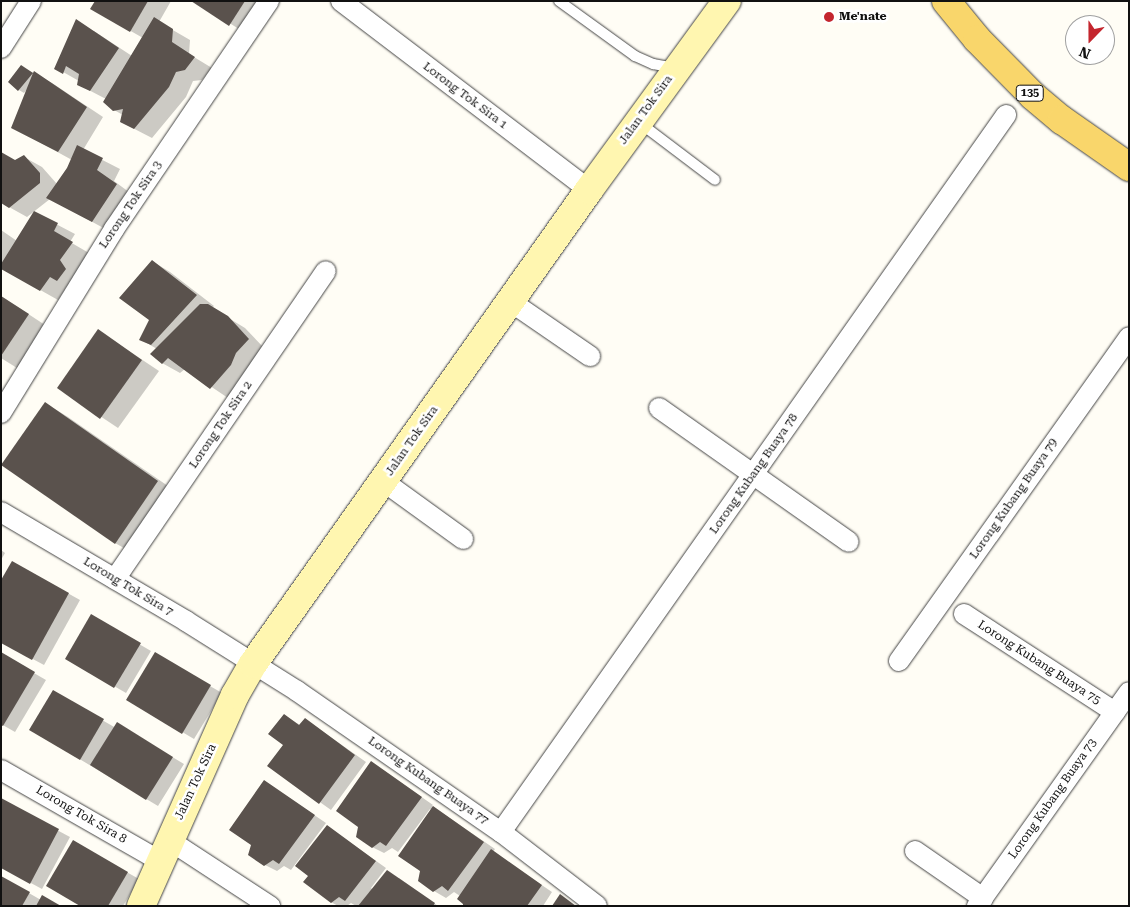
<!DOCTYPE html>
<html>
<head>
<meta charset="utf-8">
<style>
  body { margin:0 }
  #map { position:relative; width:1130px; height:907px; overflow:hidden; background:#fffdf5; font-family:"Roboto Serif",serif }
  div>[style] { position:absolute }
  .shadow>* { inset:0; background:#0003 }
  .building>* { inset:0; background:#5a524d }
  .roads { filter:drop-shadow(0 0 1px #444) drop-shadow(0 0 1px #444) }
  .lane>* { height:10px; margin:-5px; padding:0 5px; transform-origin:5px; border-radius:5px; background:#fff }
  .street>* { height:20px; margin:-10px; padding:0 10px; transform-origin:10px; border-radius:10px; background:#fff }
  .secondary>* { height:28px; margin:-14px; padding:0 14px; transform-origin:14px; border-radius:14px; background:#fff6b0 }
  .primary>* { height:28px; margin:-14px; padding:0 14px; transform-origin:14px; border-radius:14px; background:#f9d66b }
  .dots>* { width:14px; height:14px; translate:-50% -50%; box-sizing:border-box; border:2px solid #fff; border-radius:50% }
  span { translate:-50% -50%; white-space:nowrap; text-align:center; line-height:1.15; -webkit-text-stroke:5px #fff; paint-order:stroke }
  .shield-label span { padding:1px 4px; background:#fff; border:1px solid; border-radius:4px; -webkit-text-stroke-width:0 }
  .shield-label { font-size:11px; color:#111; font-weight:700 }
  .poi-label { font-size:12px; color:#111; font-weight:700 }
  .left { translate:0 -50%; text-align:left }
  .street-label { font-size:12px; color:#111 }
  .frame { position:absolute; inset:0; border:2px solid #111; pointer-events:none }
  .north { position:absolute; left:1065px; top:15px; width:50px; height:50px; box-sizing:border-box; background:#fff; border:1px solid #a0a0a0; border-radius:50%; rotate:202deg; font-size:14px; font-weight:700; line-height:20px; text-align:center; color:#111 }
  .north::after { content:''; display:block; margin:auto; width:18px; height:22px; background:#c4262e; clip-path:polygon(50% 0,100% 100%,50% 72%,0 100%) }
</style>
</head>
<body>
<div id="map">
  <div class="shadow">
    <i style="clip-path:polygon(96px 1px,171px 1px,159px 22px,190px 40px,189px 54px,212px 68px,202px 80px,193px 81px,186px 97px,152px 138px,121px 122px,123px 115px,114px 110px,106px 99px,79px 85px,79px 81px,56px 68px,94px 31px,132px 56px,143px 38px,92px 9px)"></i>
    <i style="clip-path:polygon(194px 1px,269px 1px,247px 34px)"></i>
    <i style="clip-path:polygon(26px 69px,52px 83px,103px 117px,83px 150px,120px 169px,114px 181px,133px 195px,109px 231px,50px 199px,27px 217px,9px 207px,16px 161px,24px 157px,42px 167px,57px 184px,72px 160px,30px 137px,28px 88px,24px 93px,19px 90px)"></i>
    <i style="clip-path:polygon(35px 213px,75px 234px,70px 242px,89px 253px,58px 300px,3px 269px,1px 272px,1px 230px,17px 241px)"></i>
    <i style="clip-path:polygon(152px 261px,170px 272px,214px 306px,212px 308px,245px 328px,266px 350px,228px 398px,185px 369px,180px 373px,162px 363px,157px 349px,140px 339px,151px 320px)"></i>
    <i style="clip-path:polygon(1px 296px,45px 325px,17px 368px,1px 358px)"></i>
    <i style="clip-path:polygon(99px 331px,159px 371px,118px 428px,58px 388px)"></i>
    <i style="clip-path:polygon(45px 403px,68px 417px,181px 495px,138px 556px,115px 543px)"></i>
    <i style="clip-path:polygon(1px 550px,5px 553px,1px 560px)"></i>
    <i style="clip-path:polygon(12px 562px,80px 600px,44px 665px,1px 642px)"></i>
    <i style="clip-path:polygon(91px 616px,151px 651px,126px 693px,66px 658px)"></i>
    <i style="clip-path:polygon(1px 654px,46px 680px,15px 732px,1px 724px)"></i>
    <i style="clip-path:polygon(155px 654px,222px 693px,194px 739px,128px 700px)"></i>
    <i style="clip-path:polygon(53px 692px,116px 728px,129px 731px,184px 764px,158px 806px,31px 730px)"></i>
    <i style="clip-path:polygon(284px 715px,300px 725px,305px 719px,366px 762px,331px 810px,269px 766px,285px 745px)"></i>
    <i style="clip-path:polygon(383px 770px,433px 805px,432px 806px,495px 849px,493px 852px,552px 892px,543px 906px,464px 906px,460px 896px,454px 892px,446px 898px,434px 891px,432px 810px,430px 809px,398px 852px,392px 848px,384px 853px,372px 847px)"></i>
    <i style="clip-path:polygon(264px 781px,326px 823px,291px 870px,284px 866px,277px 871px,265px 865px)"></i>
    <i style="clip-path:polygon(1px 800px,70px 837px,42px 889px,1px 867px)"></i>
    <i style="clip-path:polygon(327px 826px,386px 868px,371px 888px,373px 890px,399px 878px,438px 906px,356px 906px,351px 903px,347px 906px,338px 906px,331px 902px,310px 875px)"></i>
    <i style="clip-path:polygon(73px 842px,139px 879px,123px 906px,83px 906px)"></i>
    <i style="clip-path:polygon(1px 877px,41px 900px,58px 906px,1px 906px)"></i>
  </div>
  <div class="building">
    <i style="clip-path:polygon(95px 1px,148px 1px,130px 32px,90px 9px)"></i>
    <i style="clip-path:polygon(191px 1px,245px 1px,229px 26px)"></i>
    <i style="clip-path:polygon(154px 17px,173px 29px,172px 42px,195px 57px,185px 70px,176px 72px,169px 87px,134px 129px,120px 122px,123px 109px,113px 111px,103px 102px)"></i>
    <i style="clip-path:polygon(76px 19px,119px 48px,90px 91px,77px 85px,79px 74px,66px 66px,63px 74px,54px 69px)"></i>
    <i style="clip-path:polygon(21px 65px,33px 73px,34px 71px,87px 107px,58px 152px,11px 128px,33px 73px,18px 91px,8px 82px)"></i>
    <i style="clip-path:polygon(77px 145px,103px 158px,97px 170px,117px 184px,92px 222px,46px 198px,67px 168px)"></i>
    <i style="clip-path:polygon(1px 152px,15px 160px,24px 155px,40px 173px,40px 183px,9px 208px,1px 203px)"></i>
    <i style="clip-path:polygon(34px 211px,58px 223px,54px 231px,73px 242px,60px 260px,66px 269px,57px 281px,50px 277px,40px 291px,1px 269px,1px 264px)"></i>
    <i style="clip-path:polygon(152px 260px,197px 295px,151px 345px,139px 340px,149px 320px,119px 298px)"></i>
    <i style="clip-path:polygon(1px 296px,29px 314px,1px 356px)"></i>
    <i style="clip-path:polygon(200px 304px,208px 304px,228px 316px,249px 339px,236px 353px,231px 365px,210px 389px,168px 358px,162px 364px,150px 354px)"></i>
    <i style="clip-path:polygon(98px 329px,142px 360px,100px 419px,57px 388px)"></i>
    <i style="clip-path:polygon(45px 402px,158px 481px,115px 544px,1px 465px)"></i>
    <i style="clip-path:polygon(12px 561px,69px 593px,32px 660px,1px 643px,1px 580px)"></i>
    <i style="clip-path:polygon(91px 614px,141px 643px,114px 688px,65px 659px)"></i>
    <i style="clip-path:polygon(1px 652px,35px 672px,3px 726px,1px 725px)"></i>
    <i style="clip-path:polygon(155px 652px,211px 685px,182px 734px,126px 700px)"></i>
    <i style="clip-path:polygon(53px 690px,104px 719px,80px 760px,29px 730px)"></i>
    <i style="clip-path:polygon(284px 714px,299px 725px,305px 718px,355px 755px,319px 804px,267px 766px,283px 745px,268px 734px)"></i>
    <i style="clip-path:polygon(117px 722px,173px 757px,146px 800px,90px 765px)"></i>
    <i style="clip-path:polygon(371px 761px,422px 797px,386px 846px,380px 842px,372px 848px,356px 837px,358px 827px,336px 811px)"></i>
    <i style="clip-path:polygon(264px 780px,315px 815px,279px 864px,273px 860px,264px 866px,248px 855px,251px 845px,229px 830px)"></i>
    <i style="clip-path:polygon(1px 798px,59px 829px,30px 884px,1px 868px)"></i>
    <i style="clip-path:polygon(433px 806px,484px 842px,448px 891px,442px 886px,433px 892px,418px 881px,420px 871px,398px 856px)"></i>
    <i style="clip-path:polygon(327px 825px,376px 861px,345px 901px,339px 897px,331px 903px,303px 882px,308px 876px,295px 866px)"></i>
    <i style="clip-path:polygon(73px 840px,128px 872px,108px 906px,80px 906px,46px 886px)"></i>
    <i style="clip-path:polygon(491px 849px,542px 885px,527px 906px,463px 906px,463px 904px,457px 899px)"></i>
    <i style="clip-path:polygon(387px 870px,435px 903px,433px 906px,358px 906px)"></i>
    <i style="clip-path:polygon(1px 876px,30px 892px,22px 906px,1px 906px)"></i>
    <i style="clip-path:polygon(560px 894px,576px 906px,552px 906px)"></i>
    <i style="clip-path:polygon(42px 895px,61px 906px,36px 906px)"></i>
  </div>
  <div class="roads">
    <div class="lane">
      <i style="left:559px;top:1px;width:94px;rotate:35.9deg"></i>
      <i style="left:635px;top:56px;width:20px;rotate:24deg"></i>
      <i style="left:653px;top:64px;width:22px;rotate:10deg"></i>
      <i style="left:640px;top:123px;width:94px;rotate:37.2deg"></i>
    </div>
    <div class="street">
      <i style="left:341px;top:1px;width:312px;rotate:37.3deg"></i>
      <i style="left:1px;top:48px;width:56px;rotate:-57.4deg"></i>
      <i style="left:511px;top:302px;width:96px;rotate:34.4deg"></i>
      <i style="left:659px;top:408px;width:232px;rotate:35.2deg"></i>
      <i style="left:1px;top:413px;width:216px;rotate:-58.4deg"></i>
      <i style="left:114px;top:229px;width:276px;rotate:-55.8deg"></i>
      <i style="left:383px;top:481px;width:99px;rotate:35.9deg"></i>
      <i style="left:1px;top:512px;width:215px;rotate:30.5deg"></i>
      <i style="left:186px;top:621px;width:131px;rotate:32.2deg"></i>
      <i style="left:297px;top:691px;width:248px;rotate:34.7deg"></i>
      <i style="left:501px;top:832px;width:121px;rotate:37.6deg"></i>
      <i style="left:115px;top:579px;width:373px;rotate:-55.6deg"></i>
      <i style="left:964px;top:614px;width:180px;rotate:33deg"></i>
      <i style="left:899px;top:661px;width:397px;rotate:-54.6deg"></i>
      <i style="left:1px;top:770px;width:183px;rotate:29.8deg"></i>
      <i style="left:501px;top:832px;width:877px;rotate:-54.84deg"></i>
      <i style="left:169px;top:840px;width:121px;rotate:33.2deg"></i>
      <i style="left:915px;top:851px;width:83px;rotate:34.7deg"></i>
      <i style="left:977px;top:906px;width:262px;rotate:-54.6deg"></i>
    </div>
    <div class="secondary">
      <i style="left:141px;top:906px;width:231px;rotate:-66deg"></i>
      <i style="left:235px;top:695px;width:36px;rotate:-60deg"></i>
      <i style="left:253px;top:664px;width:581px;rotate:-54.67deg"></i>
      <i style="left:589px;top:190px;width:234px;rotate:-53.9deg"></i>
    </div>
    <div class="primary">
      <i style="left:946px;top:1px;width:49px;rotate:50.8deg"></i>
      <i style="left:977px;top:39px;width:80px;rotate:45.5deg"></i>
      <i style="left:1033px;top:96px;width:38px;rotate:40deg"></i>
      <i style="left:1062px;top:120px;width:82px;rotate:35deg"></i>
    </div>
  </div>
  <div class="dots">
    <i style="left:829px;top:17px;background:#c4262e"></i>
  </div>
  <div class="shield-label">
    <span style="left:1030px;top:93px">135</span>
  </div>
  <div class="poi-label">
    <span class="left" style="left:839px;top:17px">Me'nate</span>
  </div>
  <div class="street-label">
    <span style="left:465px;top:96px;rotate:37deg">Lorong Tok Sira 1</span>
    <span style="left:646px;top:110px;rotate:-54deg">Jalan Tok Sira</span>
    <span style="left:131px;top:205px;rotate:-56deg">Lorong Tok Sira 3</span>
    <span style="left:221px;top:425px;rotate:-56deg">Lorong Tok Sira 2</span>
    <span style="left:412px;top:441px;rotate:-55deg">Jalan Tok Sira</span>
    <span style="left:754px;top:474px;rotate:-55deg">Lorong Kubang Buaya 78</span>
    <span style="left:1014px;top:499px;rotate:-55deg">Lorong Kubang Buaya 79</span>
    <span style="left:128px;top:587px;rotate:31deg">Lorong Tok Sira 7</span>
    <span style="left:1039px;top:663px;rotate:33deg">Lorong Kubang Buaya 75</span>
    <span style="left:428px;top:781px;rotate:35deg">Lorong Kubang Buaya 77</span>
    <span style="left:196px;top:782px;rotate:-65deg">Jalan Tok Sira</span>
    <span style="left:1053px;top:799px;rotate:-55deg">Lorong Kubang Buaya 73</span>
    <span style="left:81px;top:815px;rotate:30deg">Lorong Tok Sira 8</span>
  </div>
  <div class="frame"></div>
  <div class="north">N</div>
</div>
</body>
</html>
